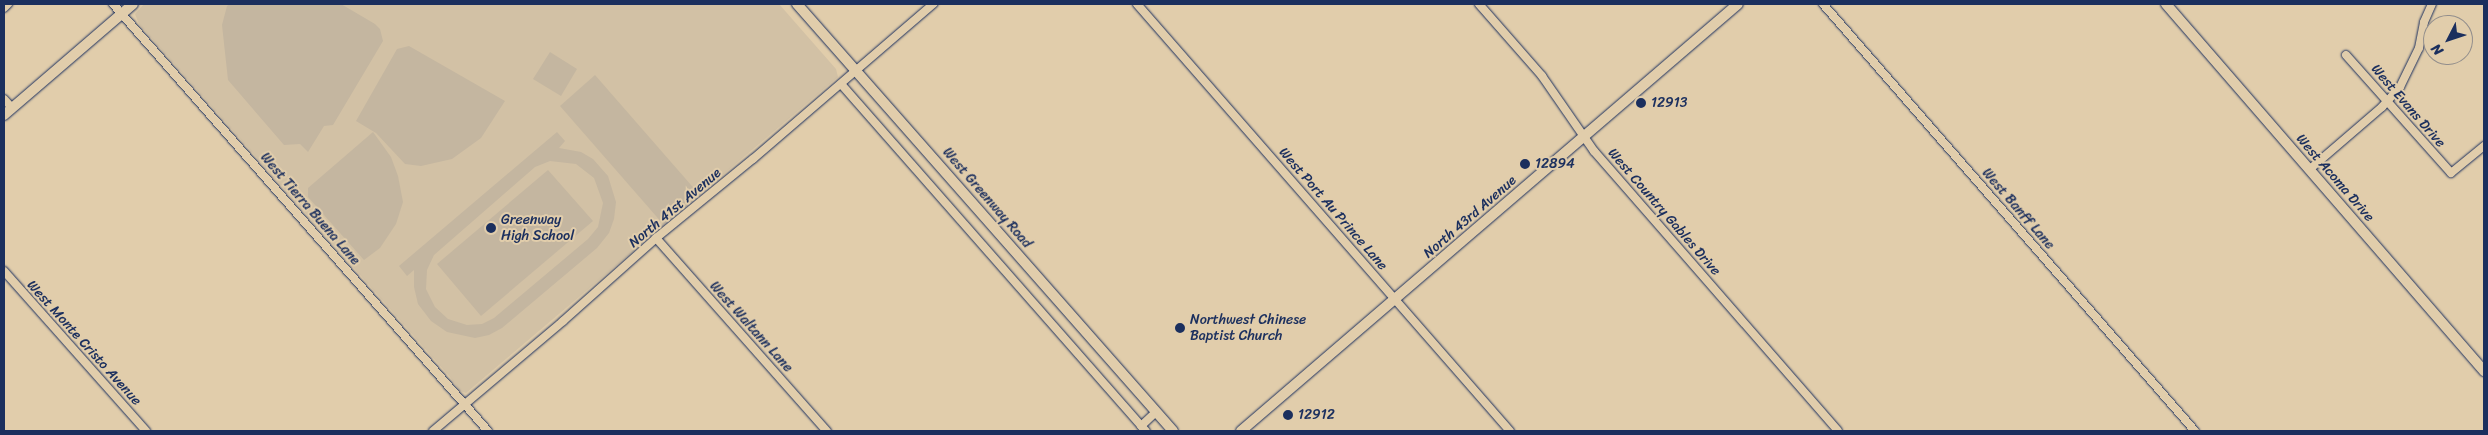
<!DOCTYPE html>
<html>
<head>
<meta charset="utf-8">
<style>
  body { margin:0 }
  #map { position:relative; width:2488px; height:435px; overflow:hidden; background:#e1cdab; font-family:Sriracha,sans-serif }
  div>[style] { position:absolute }
  .built>* { inset:0; background:#d2c1a5 }
  .green>* { inset:0; background:#c4b6a0 }
  .roads { filter:drop-shadow(0 0 1px #1b2f5e) drop-shadow(0 0 1px #1b2f5e) }
  .street>* { height:8px; margin:-4px; padding:0 4px; transform-origin:4px; border-radius:4px; background:#e1cdab }
  .secondary>* { height:10px; margin:-5px; padding:0 5px; transform-origin:5px; border-radius:5px; background:#e1cdab }
  .dots>* { width:14px; height:14px; translate:-50% -50%; box-sizing:border-box; border:2px solid #e1cdab; border-radius:50% }
  span { translate:-50% -50%; white-space:nowrap; text-align:center; line-height:1.15; -webkit-text-stroke:4px #e1cdab; paint-order:stroke }
  .poi-label { font-size:14px; color:#1b2f5e }
  .left { translate:0 -50%; text-align:left }
  .street-label { font-size:14px; color:#1b2f5e }
  .frame { position:absolute; inset:0; border:5px solid #1b2f5e; pointer-events:none }
  .north { position:absolute; left:2423px; top:15px; width:50px; height:50px; box-sizing:border-box; background:#e1cdab; border:1px solid #928e8c; border-radius:50%; rotate:229deg; font-size:14px; font-weight:700; line-height:20px; text-align:center; color:#1b2f5e }
  .north::after { content:''; display:block; margin:auto; width:18px; height:22px; background:#1b2f5e; clip-path:polygon(50% 0,100% 100%,50% 72%,0 100%) }
</style>
</head>
<body>
<div id="map">
  <div class="built">
    <i style="clip-path:polygon(144px 4px,779px 4px,836px 69px,838px 77px,466px 393px,460px 391px,450px 377px,139px 24px,135px 14px)"></i>
  </div>
  <div class="green">
    <i style="clip-path:polygon(230px 4px,341px 4px,375px 24px,380px 29px,383px 41px,333px 125px,324px 126px,308px 152px,300px 144px,284px 145px,228px 80px,222px 25px,227px 6px)"></i>
    <i style="clip-path:polygon(409px 46px,505px 101px,481px 138px,452px 159px,421px 166px,405px 164px,376px 133px,356px 121px,397px 49px)"></i>
    <i style="clip-path:polygon(550px 52px,577px 69px,561px 96px,533px 79px)"></i>
    <i style="clip-path:polygon(595px 75px,698px 193px,663px 224px,560px 106px)"></i>
    <i style="clip-path:polygon(373px 132px,391px 157px,398px 176px,403px 202px,396px 224px,380px 248px,364px 260px,308px 197px,308px 188px)"></i>
    <i style="clip-path:polygon(evenodd,557px 132px,565px 141px,559px 148px,581px 152px,593px 159px,608px 176px,616px 202px,614px 219px,609px 233px,597px 248px,502px 328px,489px 335px,475px 338px,447px 332px,431px 321px,418px 304px,414px 287px,414px 270px,407px 276px,399px 266px,557px 132px,550px 161px,576px 164px,594px 178px,603px 203px,598px 227px,588px 239px,494px 318px,482px 324px,467px 325px,448px 319px,435px 307px,426px 289px,427px 270px,434px 255px,535px 167px,550px 161px)"></i>
    <i style="clip-path:polygon(548px 170px,593px 221px,481px 316px,437px 264px)"></i>
  </div>
  <div class="roads">
    <div class="street">
      <i style="left:113px;top:4px;width:568px;rotate:48.71deg"></i>
      <i style="left:1137px;top:4px;width:567px;rotate:48.86deg"></i>
      <i style="left:1479px;top:4px;width:96px;rotate:48.8deg"></i>
      <i style="left:1542px;top:76px;width:91px;rotate:55.3deg"></i>
      <i style="left:1594px;top:151px;width:371px;rotate:48.9deg"></i>
      <i style="left:1823px;top:4px;width:566px;rotate:48.94deg"></i>
      <i style="left:4px;top:8px;width:6px;rotate:-45deg"></i>
      <i style="left:2346px;top:55px;width:158px;rotate:48.3deg"></i>
      <i style="left:2451px;top:173px;width:43px;rotate:-39.3deg"></i>
      <i style="left:841px;top:84px;width:462px;rotate:48.7deg"></i>
      <i style="left:4px;top:99px;width:12px;rotate:48deg"></i>
      <i style="left:2310px;top:169px;width:95px;rotate:-40.7deg"></i>
      <i style="left:2382px;top:107px;width:27px;rotate:-48deg"></i>
      <i style="left:2400px;top:87px;width:43px;rotate:-64deg"></i>
      <i style="left:2419px;top:48px;width:26px;rotate:-79deg"></i>
      <i style="left:2424px;top:22px;width:20px;rotate:-66deg"></i>
      <i style="left:656px;top:238px;width:258px;rotate:48.5deg"></i>
      <i style="left:4px;top:271px;width:214px;rotate:48.4deg"></i>
      <i style="left:1141px;top:426px;width:21px;rotate:-43deg"></i>
      <i style="left:433px;top:431px;width:170px;rotate:-40.2deg"></i>
      <i style="left:563px;top:321px;width:125px;rotate:-41.7deg"></i>
      <i style="left:656px;top:238px;width:125px;rotate:-39.2deg"></i>
      <i style="left:753px;top:159px;width:238px;rotate:-40.7deg"></i>
    </div>
    <div class="secondary">
      <i style="left:797px;top:4px;width:569px;rotate:48.63deg"></i>
      <i style="left:2166px;top:4px;width:486px;rotate:49.1deg"></i>
      <i style="left:4px;top:115px;width:170px;rotate:-40.7deg"></i>
      <i style="left:1241px;top:431px;width:655px;rotate:-40.67deg"></i>
    </div>
  </div>
  <div class="dots">
    <i style="left:1641px;top:103px;background:#1b2f5e"></i>
    <i style="left:1525px;top:164px;background:#1b2f5e"></i>
    <i style="left:491px;top:228px;background:#1b2f5e"></i>
    <i style="left:1180px;top:328px;background:#1b2f5e"></i>
    <i style="left:1288px;top:415px;background:#1b2f5e"></i>
  </div>
  <div class="poi-label">
    <span class="left" style="left:1651px;top:103px">12913</span>
    <span class="left" style="left:1535px;top:164px">12894</span>
    <span class="left" style="left:501px;top:228px">Greenway<br>High School</span>
    <span class="left" style="left:1190px;top:328px">Northwest Chinese<br>Baptist Church</span>
    <span class="left" style="left:1298px;top:415px">12912</span>
  </div>
  <div class="street-label">
    <span style="left:2408px;top:106px;rotate:49deg">West Evans Drive</span>
    <span style="left:2335px;top:178px;rotate:49deg">West Acoma Drive</span>
    <span style="left:987px;top:198px;rotate:49deg">West Greenway Road</span>
    <span style="left:675px;top:208px;rotate:-40deg">North 41st Avenue</span>
    <span style="left:310px;top:209px;rotate:49deg">West Tierra Buena Lane</span>
    <span style="left:1333px;top:209px;rotate:49deg">West Port Au Prince Lane</span>
    <span style="left:2018px;top:209px;rotate:49deg">West Banff Lane</span>
    <span style="left:1664px;top:212px;rotate:49deg">West Country Gables Drive</span>
    <span style="left:1470px;top:217px;rotate:-41deg">North 43rd Avenue</span>
    <span style="left:751px;top:327px;rotate:48deg">West Waltann Lane</span>
    <span style="left:84px;top:343px;rotate:48deg">West Monte Cristo Avenue</span>
  </div>
  <div class="frame"></div>
  <div class="north">N</div>
</div>
</body>
</html>
